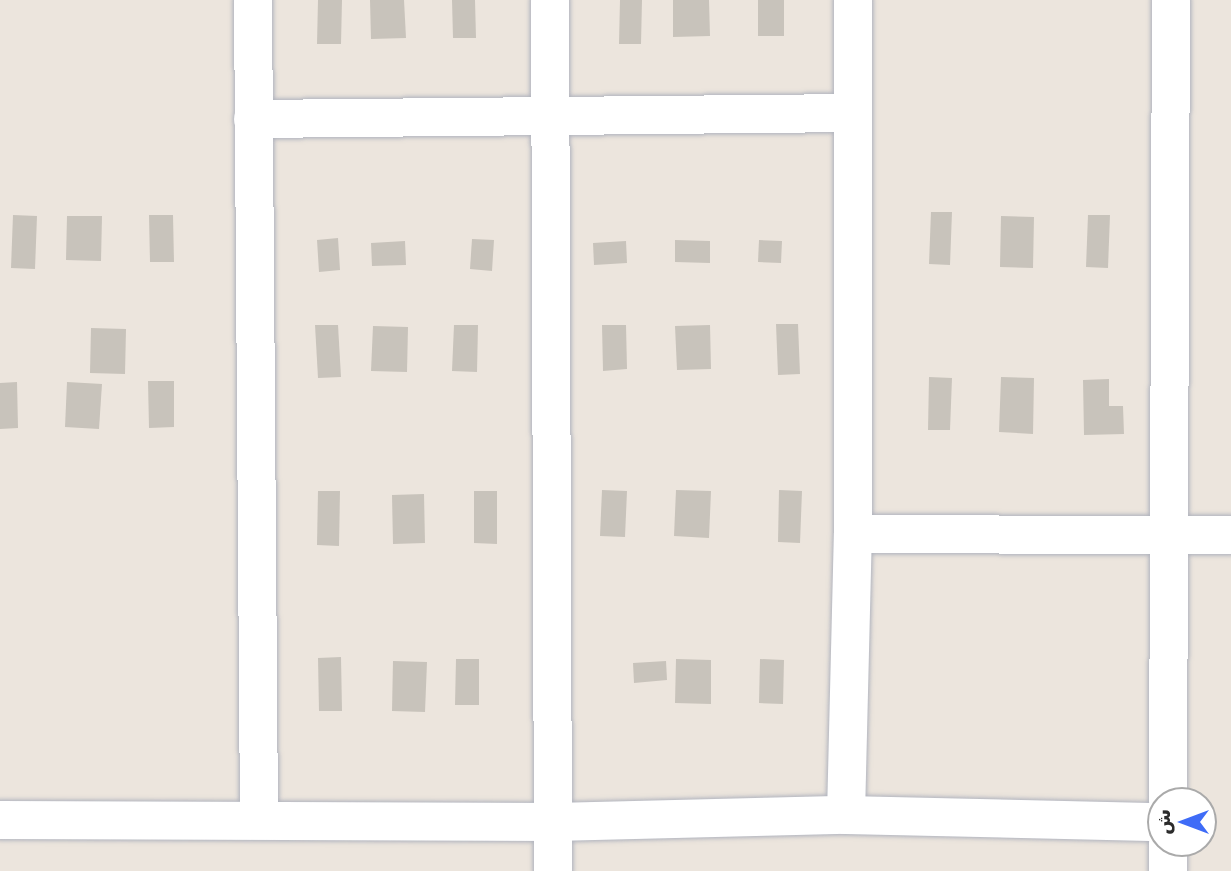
<!DOCTYPE html>
<html>
<head>
<meta charset="utf-8">
<style>
  body { margin:0 }
  #map { position:relative; width:1231px; height:871px; overflow:hidden; background:#ece5dd; font-family:"DejaVu Sans","Noto Naskh Arabic",sans-serif }
  div>[style] { position:absolute }
  .building>* { inset:0; background:#c8c3bb }
  .roads { filter:drop-shadow(0 0 2px #b1b4be) drop-shadow(0 0 2px #b1b4be) }
  .minor>* { height:38px; margin:-19px; padding:0 19px; transform-origin:19px; border-radius:19px; background:#fff }
  span { translate:-50% -50%; white-space:nowrap; text-align:center; line-height:1.15; -webkit-text-stroke:6px #fff; paint-order:stroke }
  .north { position:absolute; left:1147px; top:787px; width:70px; height:70px; box-sizing:border-box; background:#fff; border:2px solid #aaa; border-radius:50%; rotate:270deg; font-size:19px; font-weight:700; line-height:28px; text-align:center; color:#2b2b2b }
  .north::after { content:''; display:block; margin:auto; width:24px; height:32px; background:#3f6cf7; clip-path:polygon(50% 0,100% 100%,50% 72%,0 100%) }
</style>
</head>
<body>
<div id="map">
  <div class="building">
    <i style="clip-path:polygon(318px 0,342px 0,341px 44px,317px 44px)"></i>
    <i style="clip-path:polygon(370px 0,404px 0,406px 38px,371px 39px)"></i>
    <i style="clip-path:polygon(452px 0,475px 0,476px 38px,453px 38px)"></i>
    <i style="clip-path:polygon(620px 0,642px 0,641px 44px,619px 44px)"></i>
    <i style="clip-path:polygon(673px 0,709px 0,710px 36px,673px 37px)"></i>
    <i style="clip-path:polygon(758px 0,784px 0,784px 36px,758px 36px)"></i>
    <i style="clip-path:polygon(931px 212px,952px 212px,950px 265px,929px 264px)"></i>
    <i style="clip-path:polygon(13px 215px,37px 216px,35px 269px,11px 268px)"></i>
    <i style="clip-path:polygon(149px 215px,173px 215px,174px 262px,150px 262px)"></i>
    <i style="clip-path:polygon(1088px 215px,1110px 215px,1108px 268px,1086px 267px)"></i>
    <i style="clip-path:polygon(67px 216px,102px 216px,101px 261px,66px 260px)"></i>
    <i style="clip-path:polygon(1001px 216px,1034px 217px,1033px 268px,1000px 267px)"></i>
    <i style="clip-path:polygon(338px 238px,340px 270px,319px 272px,317px 240px)"></i>
    <i style="clip-path:polygon(472px 239px,494px 240px,492px 271px,470px 269px)"></i>
    <i style="clip-path:polygon(675px 240px,710px 241px,710px 263px,675px 262px)"></i>
    <i style="clip-path:polygon(759px 240px,782px 241px,781px 263px,758px 262px)"></i>
    <i style="clip-path:polygon(405px 241px,406px 265px,372px 266px,371px 243px)"></i>
    <i style="clip-path:polygon(626px 241px,627px 263px,594px 265px,593px 243px)"></i>
    <i style="clip-path:polygon(776px 324px,798px 324px,800px 374px,778px 375px)"></i>
    <i style="clip-path:polygon(315px 325px,338px 325px,341px 377px,318px 378px)"></i>
    <i style="clip-path:polygon(454px 325px,478px 325px,477px 372px,452px 371px)"></i>
    <i style="clip-path:polygon(602px 325px,626px 325px,627px 369px,603px 371px)"></i>
    <i style="clip-path:polygon(710px 325px,711px 369px,677px 370px,675px 326px)"></i>
    <i style="clip-path:polygon(373px 326px,408px 327px,407px 372px,371px 371px)"></i>
    <i style="clip-path:polygon(91px 328px,126px 329px,125px 374px,90px 373px)"></i>
    <i style="clip-path:polygon(929px 377px,952px 378px,950px 430px,928px 430px)"></i>
    <i style="clip-path:polygon(1001px 377px,1034px 378px,1033px 434px,999px 432px)"></i>
    <i style="clip-path:polygon(1109px 379px,1109px 406px,1123px 406px,1124px 434px,1084px 435px,1083px 380px)"></i>
    <i style="clip-path:polygon(148px 381px,174px 381px,174px 427px,149px 428px)"></i>
    <i style="clip-path:polygon(17px 382px,18px 428px,0 429px,0 383px)"></i>
    <i style="clip-path:polygon(67px 382px,102px 384px,99px 429px,65px 427px)"></i>
    <i style="clip-path:polygon(602px 490px,627px 491px,625px 537px,600px 536px)"></i>
    <i style="clip-path:polygon(676px 490px,711px 491px,709px 538px,674px 536px)"></i>
    <i style="clip-path:polygon(779px 490px,802px 491px,800px 543px,778px 542px)"></i>
    <i style="clip-path:polygon(318px 491px,340px 491px,339px 546px,317px 545px)"></i>
    <i style="clip-path:polygon(474px 491px,497px 491px,497px 544px,474px 543px)"></i>
    <i style="clip-path:polygon(424px 494px,425px 543px,393px 544px,392px 495px)"></i>
    <i style="clip-path:polygon(341px 657px,342px 711px,319px 711px,318px 658px)"></i>
    <i style="clip-path:polygon(456px 659px,479px 659px,479px 705px,455px 705px)"></i>
    <i style="clip-path:polygon(676px 659px,711px 660px,711px 704px,675px 703px)"></i>
    <i style="clip-path:polygon(760px 659px,784px 660px,783px 704px,759px 703px)"></i>
    <i style="clip-path:polygon(393px 661px,427px 662px,425px 712px,392px 711px)"></i>
    <i style="clip-path:polygon(666px 661px,667px 680px,634px 683px,633px 663px)"></i>
  </div>
  <div class="roads">
    <div class="minor">
      <i style="left:253px;top:0;width:818px;rotate:89.58deg"></i>
      <i style="left:550px;top:0;width:871px;rotate:89.8deg"></i>
      <i style="left:253px;top:119px;width:600px;rotate:-0.57deg"></i>
      <i style="left:853px;top:534px;width:378px;rotate:0.2deg"></i>
      <i style="left:1168px;top:801px;width:801px;rotate:-89.79deg"></i>
      <i style="left:846px;top:815px;width:281px;rotate:-88.6deg"></i>
      <i style="left:853px;top:534px;width:534px;rotate:-90deg"></i>
      <i style="left:0;top:820px;width:554px;rotate:0.21deg"></i>
      <i style="left:554px;top:822px;width:292px;rotate:-1.4deg"></i>
      <i style="left:846px;top:815px;width:315px;rotate:1.3deg"></i>
      <i style="left:1168px;top:871px;width:28px;rotate:-90deg"></i>
    </div>
  </div>
  <div class="north">ش</div>
</div>
</body>
</html>
